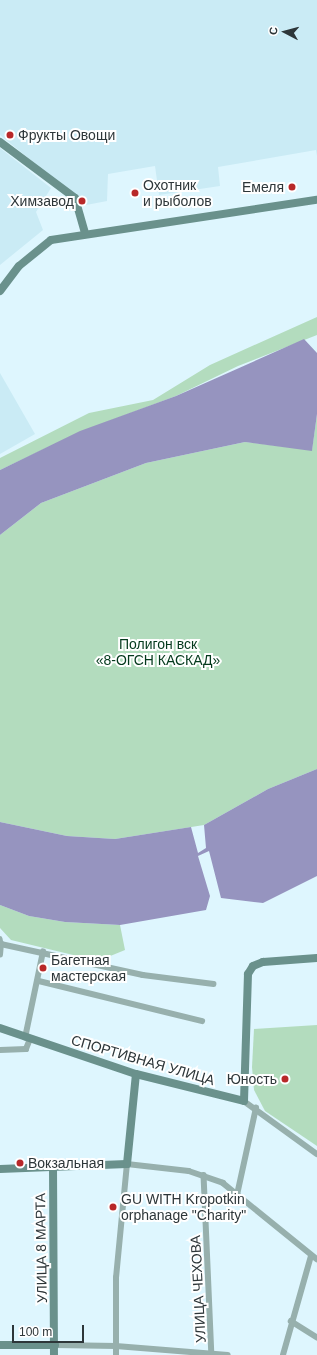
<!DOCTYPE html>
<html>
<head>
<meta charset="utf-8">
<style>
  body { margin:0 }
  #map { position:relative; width:317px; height:1355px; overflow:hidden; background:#def6fe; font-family:Helvetica,sans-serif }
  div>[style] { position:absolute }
  .built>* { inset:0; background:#caebf5 }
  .green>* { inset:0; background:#b3dcbe }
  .water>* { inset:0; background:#9694bf }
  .street>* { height:5.5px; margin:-2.75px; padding:0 2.75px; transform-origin:2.75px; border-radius:2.75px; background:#97b0ad }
  .secondary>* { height:8px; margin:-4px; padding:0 4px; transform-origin:4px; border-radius:4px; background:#6a918c }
  .dots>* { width:11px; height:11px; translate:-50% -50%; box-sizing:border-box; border:2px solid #fff; border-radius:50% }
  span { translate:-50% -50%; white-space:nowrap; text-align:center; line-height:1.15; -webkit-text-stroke:4px #fff; paint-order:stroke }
  .poi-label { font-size:14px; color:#2d3639 }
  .left { translate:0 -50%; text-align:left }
  .right { translate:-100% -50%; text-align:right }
  .park-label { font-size:14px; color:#03391c }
  .street-label { font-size:14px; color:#2d3639 }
  .north { position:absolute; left:265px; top:12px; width:40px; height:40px; -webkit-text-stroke:3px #fff; paint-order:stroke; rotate:276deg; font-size:11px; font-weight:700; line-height:16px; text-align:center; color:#2d3639 }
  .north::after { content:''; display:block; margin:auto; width:14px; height:18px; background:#2d3639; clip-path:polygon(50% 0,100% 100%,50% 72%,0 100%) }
  .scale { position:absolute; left:12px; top:1325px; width:72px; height:18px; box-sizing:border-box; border:2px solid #2d3639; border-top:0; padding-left:5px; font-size:12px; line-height:14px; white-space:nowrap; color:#2d3639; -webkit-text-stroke:3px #fff; paint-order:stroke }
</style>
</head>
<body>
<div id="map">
  <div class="built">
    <i style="clip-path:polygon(0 0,317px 0,317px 156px,316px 150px,218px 167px,220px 186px,159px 195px,155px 166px,108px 174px,107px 201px,86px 205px,0 135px)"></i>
    <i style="clip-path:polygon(0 148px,51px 188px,36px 212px,43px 230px,0 265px)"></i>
    <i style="clip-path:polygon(0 373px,35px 434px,0 454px)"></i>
  </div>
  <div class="green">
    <i style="clip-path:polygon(317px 317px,317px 335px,238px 366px,176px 396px,80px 432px,0 470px,0 458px,89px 413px,153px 400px,210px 365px)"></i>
    <i style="clip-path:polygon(317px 414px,317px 769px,268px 789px,204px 825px,115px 839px,67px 836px,0 822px,0 535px,41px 503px,146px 463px,245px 442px,312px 450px)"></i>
    <i style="clip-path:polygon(0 905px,29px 916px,65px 922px,120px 925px,125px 950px,98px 961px,11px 940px,0 928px)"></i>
    <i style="clip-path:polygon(317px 1025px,317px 1146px,265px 1111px,254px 1090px,252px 1067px,254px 1029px)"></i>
  </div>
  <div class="water">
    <i style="clip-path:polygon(304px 339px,317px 353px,317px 414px,312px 451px,245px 442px,146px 463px,41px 503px,0 535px,0 470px,80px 431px,176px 396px)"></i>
    <i style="clip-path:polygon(317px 769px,317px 876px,263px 903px,221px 898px,209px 851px,198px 856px,210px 896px,206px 910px,120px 925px,65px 922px,29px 916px,0 905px,0 822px,67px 836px,115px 839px,191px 827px,198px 853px,206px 848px,204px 825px,268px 789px)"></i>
  </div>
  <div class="street">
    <i style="left:0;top:939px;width:5px;rotate:79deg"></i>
    <i style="left:1px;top:944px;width:145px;rotate:12.3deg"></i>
    <i style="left:143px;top:975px;width:71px;rotate:7.3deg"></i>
    <i style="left:0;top:955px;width:11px;rotate:-85deg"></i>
    <i style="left:39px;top:981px;width:168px;rotate:13.8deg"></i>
    <i style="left:25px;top:1038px;width:88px;rotate:-78.2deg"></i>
    <i style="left:0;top:1050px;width:26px;rotate:-2deg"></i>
    <i style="left:26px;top:1049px;width:11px;rotate:-68deg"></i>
    <i style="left:244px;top:1101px;width:90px;rotate:36deg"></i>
    <i style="left:204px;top:1175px;width:180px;rotate:87.5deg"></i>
    <i style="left:237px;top:1195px;width:89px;rotate:-77.7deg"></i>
    <i style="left:291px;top:1321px;width:31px;rotate:32deg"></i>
    <i style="left:55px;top:1345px;width:61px;rotate:0.9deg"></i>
    <i style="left:116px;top:1346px;width:112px;rotate:4.6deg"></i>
    <i style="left:116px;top:1355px;width:77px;rotate:-90deg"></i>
    <i style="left:116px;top:1278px;width:115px;rotate:-84.5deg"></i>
    <i style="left:127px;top:1164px;width:62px;rotate:6.4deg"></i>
    <i style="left:189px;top:1171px;width:36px;rotate:19deg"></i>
    <i style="left:223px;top:1183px;width:121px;rotate:39deg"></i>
    <i style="left:283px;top:1355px;width:103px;rotate:-74.2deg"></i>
  </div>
  <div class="secondary">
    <i style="left:0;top:142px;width:94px;rotate:36.7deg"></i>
    <i style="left:75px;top:198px;width:37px;rotate:74deg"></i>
    <i style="left:0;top:291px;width:31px;rotate:-53deg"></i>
    <i style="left:19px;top:266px;width:41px;rotate:-39.1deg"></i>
    <i style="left:51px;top:240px;width:269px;rotate:-8.6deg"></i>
    <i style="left:0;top:1028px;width:144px;rotate:18.7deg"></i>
    <i style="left:136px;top:1074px;width:111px;rotate:14deg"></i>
    <i style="left:244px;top:1101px;width:127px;rotate:-88.2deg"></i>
    <i style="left:248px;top:974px;width:9px;rotate:-58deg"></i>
    <i style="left:253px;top:966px;width:11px;rotate:-22deg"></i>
    <i style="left:263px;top:962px;width:54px;rotate:-4.2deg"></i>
    <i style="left:53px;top:1166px;width:189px;rotate:89.7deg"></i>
    <i style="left:0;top:1169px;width:127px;rotate:-2.3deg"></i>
    <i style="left:127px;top:1164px;width:90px;rotate:-84.3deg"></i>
    <i style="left:0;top:1345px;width:55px"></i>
  </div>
  <div class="dots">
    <i style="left:10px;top:135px;background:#b82829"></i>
    <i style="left:292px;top:187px;background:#b82829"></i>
    <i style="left:135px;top:193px;background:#b82829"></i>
    <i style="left:82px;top:201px;background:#b82829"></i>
    <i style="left:43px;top:968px;background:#b82829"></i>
    <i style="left:285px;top:1079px;background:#b82829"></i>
    <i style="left:20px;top:1163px;background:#b82829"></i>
    <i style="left:113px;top:1207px;background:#b82829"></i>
  </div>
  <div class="poi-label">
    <span class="left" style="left:18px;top:135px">Фрукты Овощи</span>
    <span class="left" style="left:143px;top:193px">Охотник<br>и рыболов</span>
    <span class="right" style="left:284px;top:187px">Емеля</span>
    <span class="right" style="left:74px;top:201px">Химзавод</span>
    <span class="left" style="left:51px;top:968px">Багетная<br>мастерская</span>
    <span class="right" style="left:277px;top:1079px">Юность</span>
    <span class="left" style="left:28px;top:1163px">Вокзальная</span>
    <span class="left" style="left:121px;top:1207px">GU WITH Kropotkin<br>orphanage "Charity"</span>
  </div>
  <div class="park-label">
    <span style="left:158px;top:652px">Полигон вск<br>«8-ОГСН КАСКАД»</span>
  </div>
  <div class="street-label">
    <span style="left:143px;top:1060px;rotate:16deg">СПОРТИВНАЯ УЛИЦА</span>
    <span style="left:41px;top:1248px;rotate:-91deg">УЛИЦА 8 МАРТА</span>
    <span style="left:198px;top:1289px;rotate:-93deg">УЛИЦА ЧЕХОВА</span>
  </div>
  <div class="north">С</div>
  <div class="scale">100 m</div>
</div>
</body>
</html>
